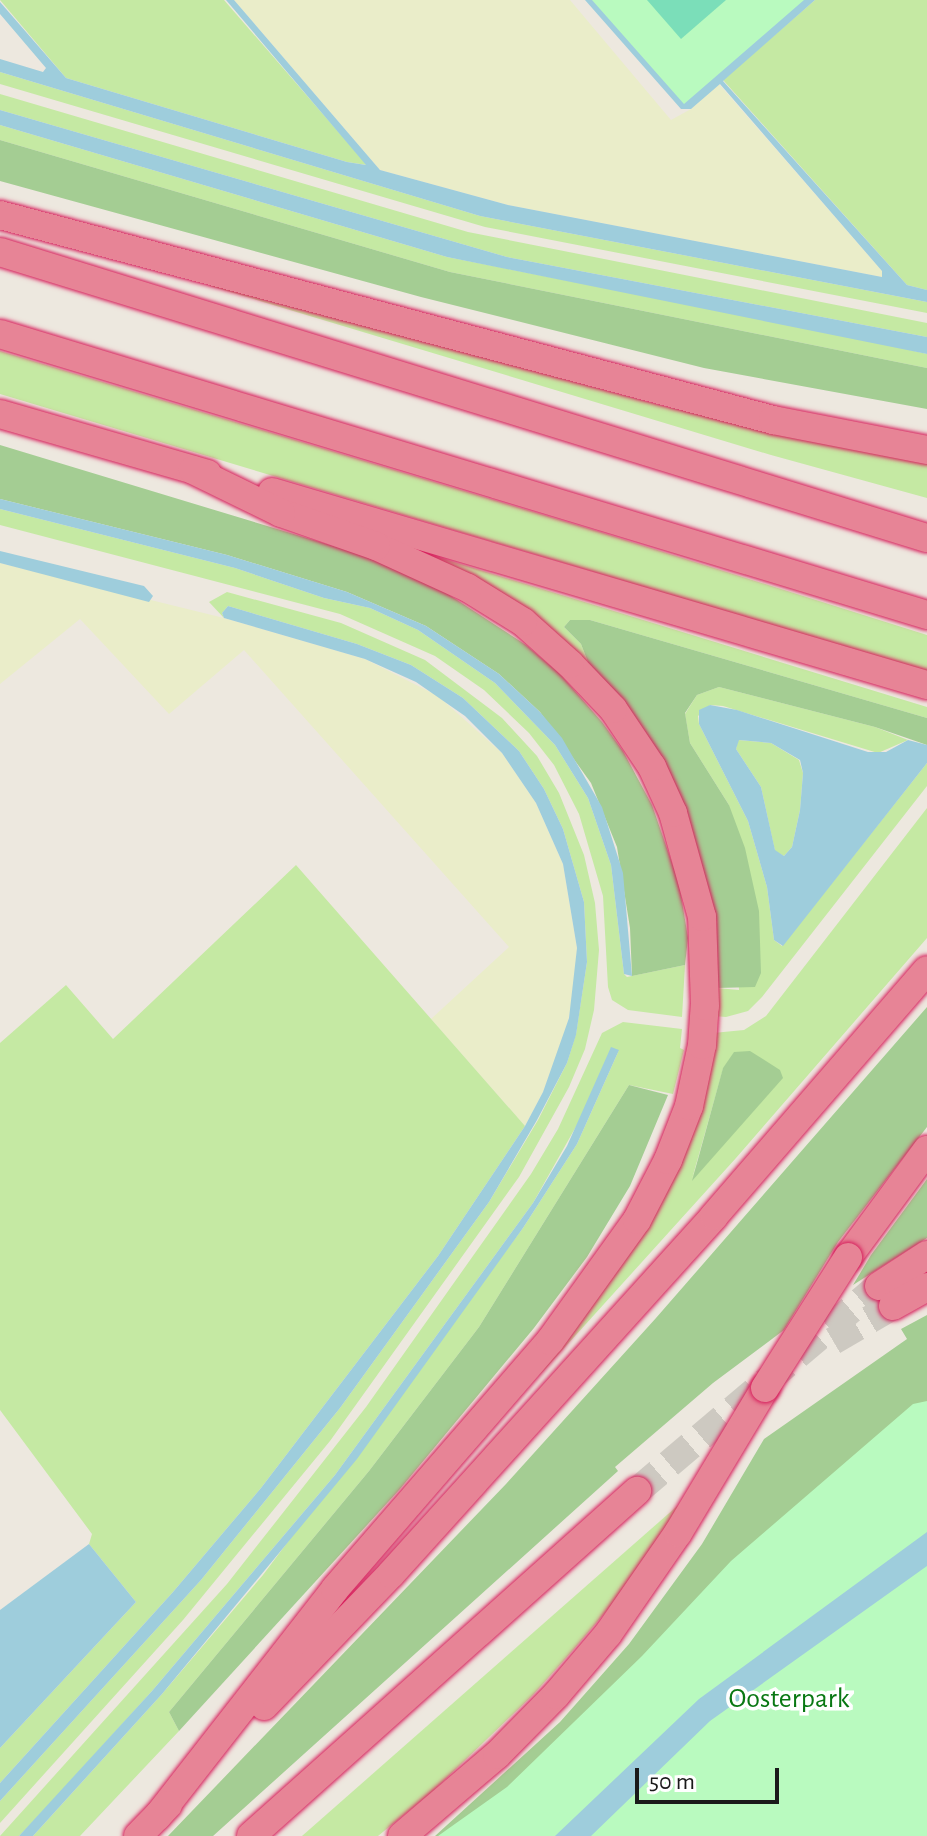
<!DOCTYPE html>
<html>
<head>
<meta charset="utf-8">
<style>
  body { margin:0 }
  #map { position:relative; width:927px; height:1836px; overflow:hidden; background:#ede8df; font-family:"Alegreya Sans",sans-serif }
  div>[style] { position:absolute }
  .farmland>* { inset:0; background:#eaedc9 }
  .grass>* { inset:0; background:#c5e9a3 }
  .forest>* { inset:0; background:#a4cd93 }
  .park>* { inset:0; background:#b9fabf }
  .pitch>* { inset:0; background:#7bdeb9 }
  .water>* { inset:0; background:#9ecddc }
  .highway-tunnel>* { height:28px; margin-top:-14px; transform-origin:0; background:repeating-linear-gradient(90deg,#cdc9c1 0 28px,transparent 0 42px) }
  .roads { filter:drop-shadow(0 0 2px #d7205d) drop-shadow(0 0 2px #d7205d) }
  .highway>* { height:28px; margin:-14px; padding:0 14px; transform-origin:14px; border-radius:14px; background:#e78496 }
  .bridges { filter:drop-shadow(0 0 2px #d7205d) drop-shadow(0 0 2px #d7205d) }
  .highway-bridge>* { height:28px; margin:-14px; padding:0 14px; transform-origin:14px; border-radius:14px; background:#e78496 }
  span { translate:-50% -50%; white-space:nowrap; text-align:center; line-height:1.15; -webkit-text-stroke:7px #fff; paint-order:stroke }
  .park-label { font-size:28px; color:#097813 }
  .scale { position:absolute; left:635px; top:1768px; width:144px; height:36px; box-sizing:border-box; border:4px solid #1a1a1a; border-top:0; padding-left:10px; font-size:24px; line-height:28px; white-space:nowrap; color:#1a1a1a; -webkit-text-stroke:6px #fff; paint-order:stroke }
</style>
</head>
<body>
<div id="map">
  <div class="farmland">
    <i style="clip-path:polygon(234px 0,570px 0,671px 120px,691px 109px,719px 84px,882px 271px,882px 277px,508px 205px,380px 170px)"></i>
    <i style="clip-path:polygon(0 563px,224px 618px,365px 659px,438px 696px,502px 753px,536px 803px,563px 864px,577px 948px,574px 996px,564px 1037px,543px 1092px,525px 1126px,431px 1019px,509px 947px,244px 650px,169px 714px,80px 619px,0 684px)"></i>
  </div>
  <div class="grass">
    <i style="clip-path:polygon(0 0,224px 0,367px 165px,347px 162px,66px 78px)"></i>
    <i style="clip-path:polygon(815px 0,927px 0,927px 290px,907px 285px,723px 80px)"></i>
    <i style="clip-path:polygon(0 72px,480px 216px,927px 302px,927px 313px,485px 227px,0 84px)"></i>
    <i style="clip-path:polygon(0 94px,468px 232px,927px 323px,927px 337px,507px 257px,0 110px)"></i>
    <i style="clip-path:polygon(0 125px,447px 257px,840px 334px,927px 354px,927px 368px,450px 272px,0 140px)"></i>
    <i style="clip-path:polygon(211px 283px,667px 407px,927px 464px,927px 498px,771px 455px,210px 286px)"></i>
    <i style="clip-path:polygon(0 351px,597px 531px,927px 635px,927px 672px,0 394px)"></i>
    <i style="clip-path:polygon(0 509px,235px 568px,324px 598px,370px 608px,418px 630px,495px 683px,555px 745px,588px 798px,611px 865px,624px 974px,627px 977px,685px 965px,682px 1017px,628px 1010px,612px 1000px,608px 987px,603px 896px,579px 814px,554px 765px,529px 733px,484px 690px,435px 656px,340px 614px,0 525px)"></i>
    <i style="clip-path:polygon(428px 554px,927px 707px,927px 718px,590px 620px,570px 620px,564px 627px,581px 644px,591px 670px,463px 572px)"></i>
    <i style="clip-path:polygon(227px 592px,341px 623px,425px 660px,502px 718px,537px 756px,559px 793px,584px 855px,595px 903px,599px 950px,594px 1010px,585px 1049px,569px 1087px,519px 1177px,330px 1441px,183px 1620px,0 1823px,0 1801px,201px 1580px,340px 1408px,489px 1202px,538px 1120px,567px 1063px,576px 1034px,587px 962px,584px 902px,563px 829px,544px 789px,519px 751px,463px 698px,411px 665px,357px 644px,228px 606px,222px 613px,224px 618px,209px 602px)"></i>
    <i style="clip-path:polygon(719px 687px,875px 727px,908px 740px,878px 753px,723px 706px,710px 705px,698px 716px,699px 724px,748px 821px,767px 887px,774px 940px,782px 946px,927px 763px,927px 786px,762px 997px,748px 1011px,726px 1017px,714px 1016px,717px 988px,739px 990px,729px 805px,690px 743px,685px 714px,697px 695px)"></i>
    <i style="clip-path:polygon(738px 740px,771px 743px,799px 760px,803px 773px,800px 810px,792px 847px,784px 856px,775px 851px,761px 787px,736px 749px)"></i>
    <i style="clip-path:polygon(evenodd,927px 808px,927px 938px,736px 1158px,538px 1377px,581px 1319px,713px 1033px,744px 1030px,766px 1016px,927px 808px,734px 1053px,692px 1179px,723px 1069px,734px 1053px)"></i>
    <i style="clip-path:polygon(296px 865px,525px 1126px,438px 1256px,261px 1488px,173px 1592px,0 1783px,0 1748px,136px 1602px,89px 1544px,92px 1534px,0 1410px,0 1043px,66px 985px,113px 1039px)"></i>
    <i style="clip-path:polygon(623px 1022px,682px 1029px,680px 1048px,684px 1050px,673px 1094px,629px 1085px,479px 1327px,369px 1471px,169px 1712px,179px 1731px,80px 1836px,33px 1836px,162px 1694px,263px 1575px,523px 1228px,577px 1144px,619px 1050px,533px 1203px,335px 1475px,152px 1691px,49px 1805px,19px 1836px,0 1836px,227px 1584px,366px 1407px,531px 1174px,558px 1129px,602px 1033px)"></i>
    <i style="clip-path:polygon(684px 1500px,609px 1608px,574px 1649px,533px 1695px,433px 1791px,378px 1836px,302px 1836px)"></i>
  </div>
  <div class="forest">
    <i style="clip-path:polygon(0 140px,450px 272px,927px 368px,927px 409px,704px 368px,421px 297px,0 181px)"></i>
    <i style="clip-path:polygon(0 445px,373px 558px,434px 585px,526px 645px,560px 674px,602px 722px,623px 751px,652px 805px,679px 883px,688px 938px,685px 965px,632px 976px,630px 928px,617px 847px,591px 783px,540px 712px,499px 674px,426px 626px,347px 592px,227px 555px,0 499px)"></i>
    <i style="clip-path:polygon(570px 620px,590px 620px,927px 718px,927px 745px,875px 727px,719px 687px,697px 695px,685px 713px,690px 743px,729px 805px,745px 848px,759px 911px,761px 973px,755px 987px,717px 988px,706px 882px,689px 822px,591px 670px,581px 644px,564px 627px)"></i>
    <i style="clip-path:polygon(927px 1007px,927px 1127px,838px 1242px,784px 1330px,713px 1383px,615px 1467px,618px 1471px,213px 1836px,168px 1836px,506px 1484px,656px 1318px)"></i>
    <i style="clip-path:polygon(750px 1051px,780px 1070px,783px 1078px,692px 1181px,723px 1068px,734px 1052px)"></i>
    <i style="clip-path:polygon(629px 1085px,668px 1095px,630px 1186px,587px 1257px,534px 1328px,400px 1489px,179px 1731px,169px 1712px,369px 1471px,479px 1327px)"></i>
    <i style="clip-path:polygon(927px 1179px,927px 1238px,853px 1285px,871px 1255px)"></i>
    <i style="clip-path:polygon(927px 1315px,927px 1532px,555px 1836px,435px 1836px,560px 1722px,629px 1644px,702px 1544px,764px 1439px,907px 1339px,901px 1329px)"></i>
  </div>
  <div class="park">
    <i style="clip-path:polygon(588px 0,809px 0,683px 106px)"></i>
    <i style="clip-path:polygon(927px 1401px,927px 1836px,438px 1836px,507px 1787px,642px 1656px,731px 1561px,913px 1404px)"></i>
  </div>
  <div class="pitch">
    <i style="clip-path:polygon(647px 0,726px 0,681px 39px)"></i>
  </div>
  <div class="water">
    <i style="clip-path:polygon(226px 0,234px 0,380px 170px,508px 205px,882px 277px,882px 271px,720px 84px,691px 109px,681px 109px,585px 0,592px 0,684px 104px,804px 0,815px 0,723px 81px,907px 285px,927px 290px,927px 302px,480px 216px,0 72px,0 59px,43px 72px,46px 68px,0 14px,0 2px,66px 78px,347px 162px,366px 165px)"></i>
    <i style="clip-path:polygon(0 110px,507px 257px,927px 337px,927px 354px,447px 257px,0 125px)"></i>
    <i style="clip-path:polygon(0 499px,227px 555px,347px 592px,426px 626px,499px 674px,540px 712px,562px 738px,602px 807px,623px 873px,632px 976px,624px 974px,611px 865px,588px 798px,555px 745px,495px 683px,418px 630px,370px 608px,324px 598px,235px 568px,0 509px)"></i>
    <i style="clip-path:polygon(0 551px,144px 586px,153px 596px,149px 602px,0 563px)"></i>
    <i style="clip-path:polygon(228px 606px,357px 644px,411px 665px,463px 698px,519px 751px,544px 789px,563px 829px,584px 902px,587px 962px,576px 1035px,567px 1063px,537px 1120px,489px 1202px,340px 1408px,201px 1580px,0 1801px,0 1783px,173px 1592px,261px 1488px,438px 1256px,525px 1126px,543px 1092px,569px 1018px,577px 948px,563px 864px,536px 803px,502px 753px,465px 716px,416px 682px,365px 659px,224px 618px,222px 613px)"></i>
    <i style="clip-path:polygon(evenodd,710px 705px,737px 710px,868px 752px,886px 752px,908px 740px,927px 745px,927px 763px,783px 946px,774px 940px,767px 887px,748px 821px,699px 724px,699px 710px,710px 705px,739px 740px,771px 743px,800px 760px,803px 773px,800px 810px,792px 847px,784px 856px,775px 850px,761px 787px,736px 749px,739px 740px)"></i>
    <i style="clip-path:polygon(611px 1047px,619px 1050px,577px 1144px,523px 1228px,357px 1459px,162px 1694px,33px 1836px,19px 1836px,152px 1691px,335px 1475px,533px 1203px,567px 1146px)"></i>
    <i style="clip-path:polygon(927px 1532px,927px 1566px,710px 1721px,591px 1836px,555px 1836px,699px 1699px)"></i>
    <i style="clip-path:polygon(89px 1544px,136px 1602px,0 1748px,0 1610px)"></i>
  </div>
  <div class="highway-tunnel">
    <i style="left:833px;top:1341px;width:69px;rotate:-30.3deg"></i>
    <i style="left:637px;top:1491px;width:317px;rotate:-40.3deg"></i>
  </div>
  <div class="roads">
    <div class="highway">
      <i style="left:0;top:215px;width:800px;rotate:14.85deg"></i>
      <i style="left:773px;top:420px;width:157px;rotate:11deg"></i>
      <i style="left:0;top:252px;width:970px;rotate:17.15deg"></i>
      <i style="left:0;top:334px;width:969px;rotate:16.86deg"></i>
      <i style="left:0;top:414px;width:216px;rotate:16.1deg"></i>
      <i style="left:272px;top:492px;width:683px;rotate:16.42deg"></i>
      <i style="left:848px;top:1257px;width:133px;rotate:-53.6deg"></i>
      <i style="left:879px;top:1286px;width:57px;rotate:-32.9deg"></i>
      <i style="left:893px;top:1306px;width:39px;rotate:-29deg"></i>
      <i style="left:264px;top:1706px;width:183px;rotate:-46.1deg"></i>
      <i style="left:391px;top:1574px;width:482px;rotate:-47.9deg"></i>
      <i style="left:714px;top:1216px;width:325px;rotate:-49.1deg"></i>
      <i style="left:157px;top:1817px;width:289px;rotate:-52deg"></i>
      <i style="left:335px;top:1589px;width:328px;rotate:-49.1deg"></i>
      <i style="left:550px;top:1341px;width:149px;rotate:-54.3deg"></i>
      <i style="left:637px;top:1220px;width:68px;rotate:-62.7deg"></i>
      <i style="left:668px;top:1160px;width:58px;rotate:-68.7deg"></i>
      <i style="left:689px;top:1106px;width:62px;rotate:-78deg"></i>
      <i style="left:702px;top:1045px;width:39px;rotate:-86deg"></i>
      <i style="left:705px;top:1006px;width:89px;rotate:-91.9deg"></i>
      <i style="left:702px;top:917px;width:108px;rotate:-105.6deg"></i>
      <i style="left:673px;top:813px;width:51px;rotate:-114.5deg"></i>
      <i style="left:652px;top:767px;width:70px;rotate:-123.9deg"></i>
      <i style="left:613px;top:709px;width:62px;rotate:-133.7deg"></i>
      <i style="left:570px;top:664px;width:63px;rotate:-138.2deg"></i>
      <i style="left:523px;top:622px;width:65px;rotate:-148.3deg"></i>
      <i style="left:468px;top:588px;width:101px;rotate:-155.5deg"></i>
      <i style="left:376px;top:546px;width:101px;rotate:-160.8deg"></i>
      <i style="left:281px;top:513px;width:98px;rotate:-154deg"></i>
      <i style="left:138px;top:1836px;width:43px;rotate:-45.9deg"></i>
      <i style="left:251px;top:1836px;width:518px;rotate:-41.79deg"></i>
      <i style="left:402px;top:1836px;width:125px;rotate:-40.5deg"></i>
      <i style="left:497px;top:1755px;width:84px;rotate:-45.5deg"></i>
      <i style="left:556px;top:1695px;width:80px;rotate:-49.6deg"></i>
      <i style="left:608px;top:1634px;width:123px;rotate:-55.3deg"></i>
      <i style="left:678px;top:1533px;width:169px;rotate:-59deg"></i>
    </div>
  </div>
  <div class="bridges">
    <div class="highway-bridge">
      <i style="left:765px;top:1388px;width:155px;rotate:-57.6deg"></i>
    </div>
  </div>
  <div class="park-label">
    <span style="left:789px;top:1699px">Oosterpark</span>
  </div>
  <div class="scale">50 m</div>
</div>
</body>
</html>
